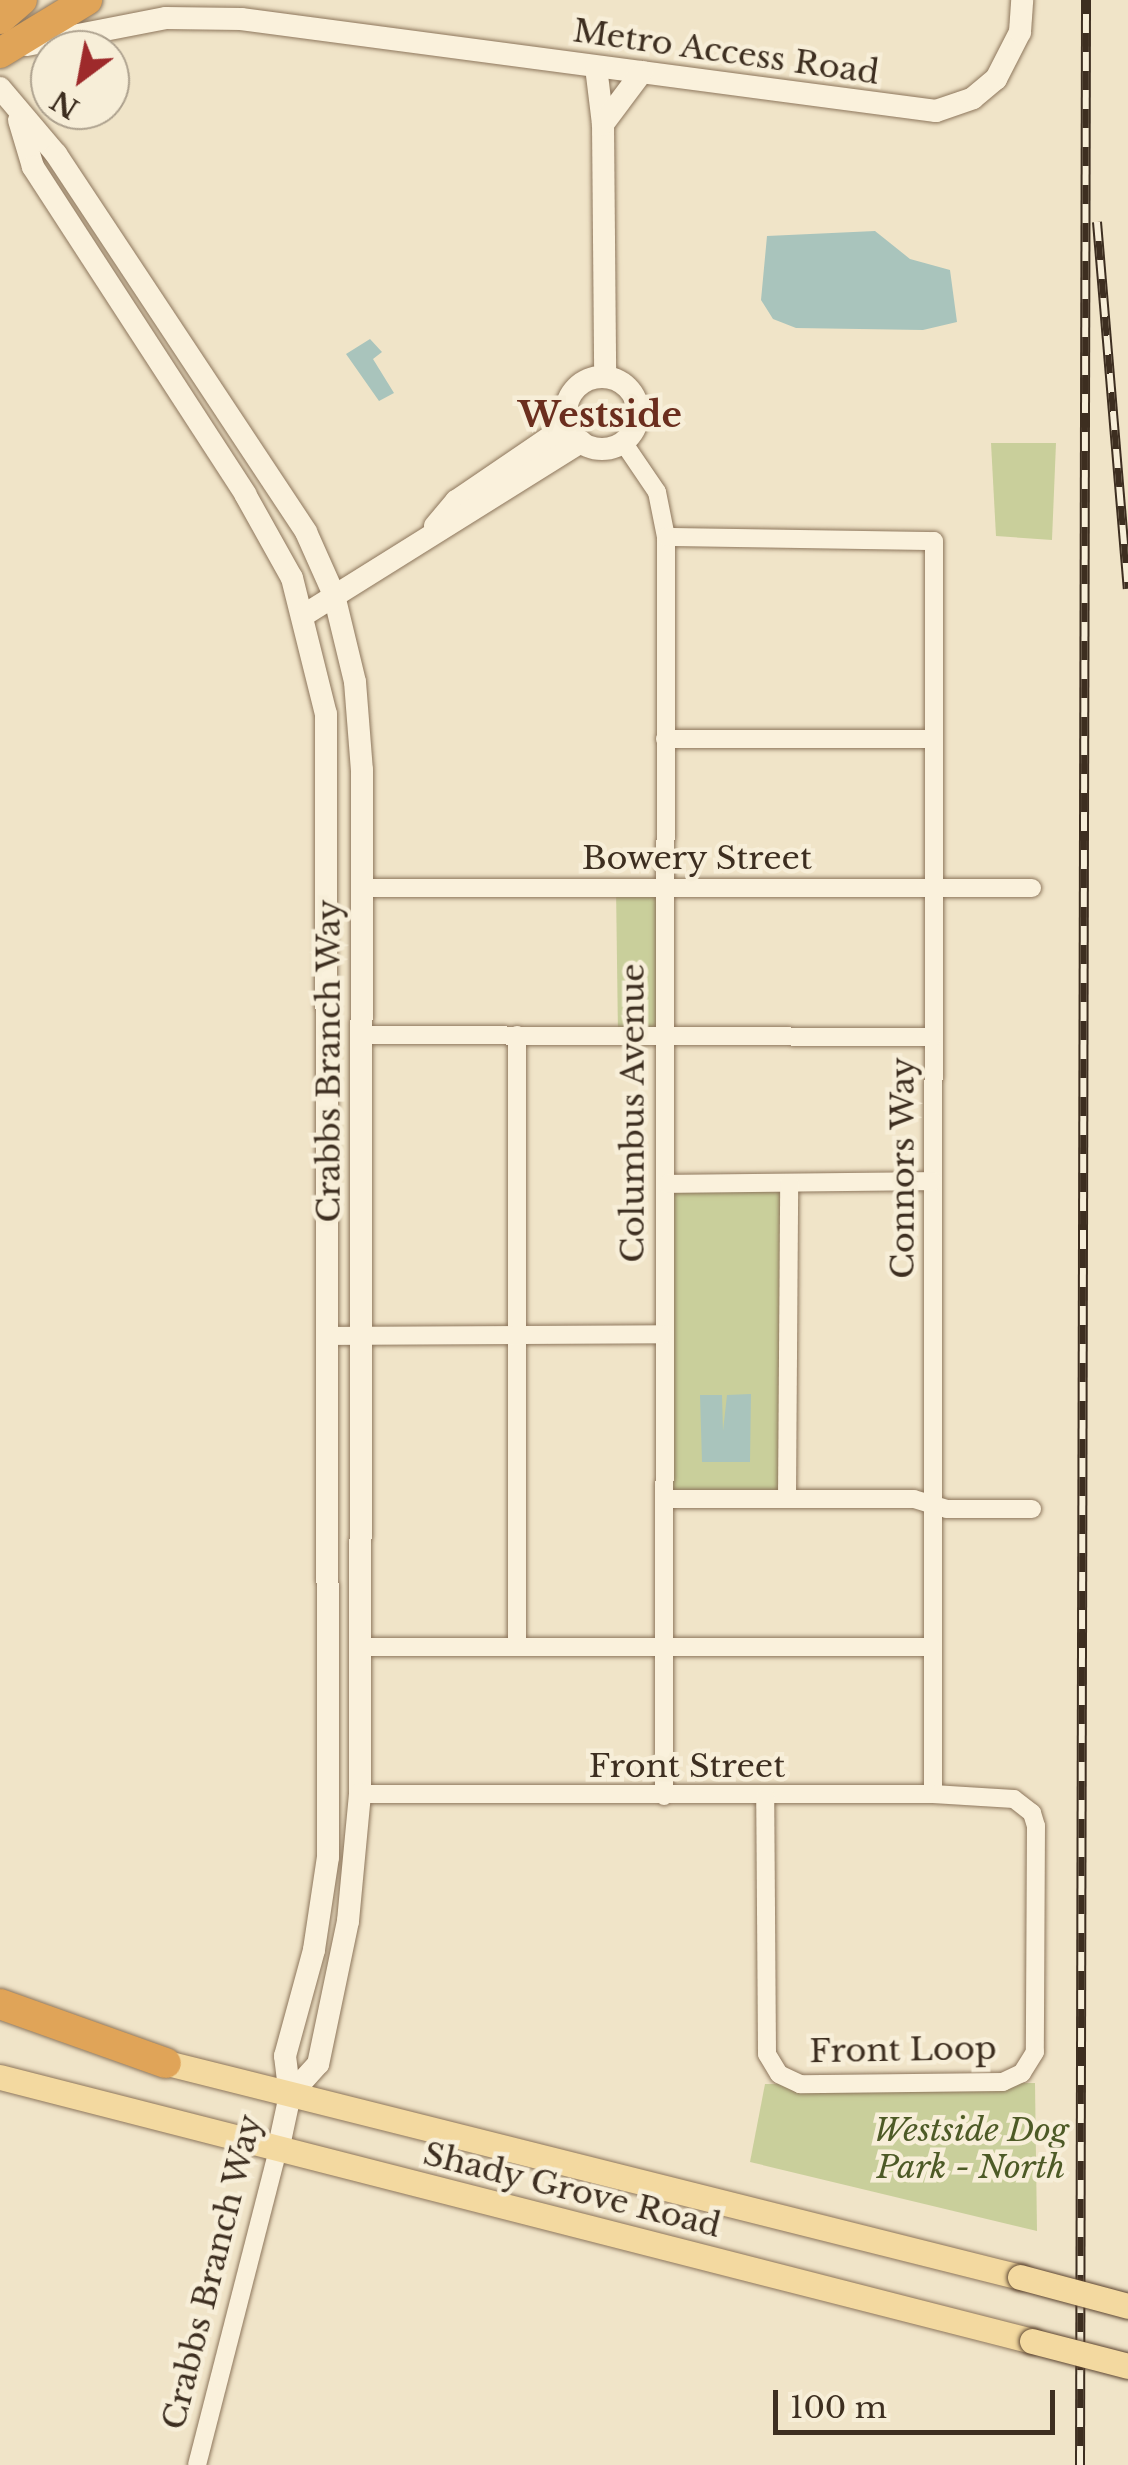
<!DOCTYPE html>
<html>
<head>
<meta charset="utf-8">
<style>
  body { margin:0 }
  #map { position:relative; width:1128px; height:2465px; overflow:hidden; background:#f0e4c8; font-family:"Libre Baskerville",serif }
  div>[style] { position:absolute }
  .green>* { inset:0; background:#c9cf9b }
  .water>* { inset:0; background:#a9c4bc }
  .roads { filter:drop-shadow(0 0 2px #8d765c) drop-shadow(0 0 2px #8d765c) }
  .street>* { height:18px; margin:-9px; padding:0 9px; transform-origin:9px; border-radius:9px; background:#faf1dc }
  .secondary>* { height:22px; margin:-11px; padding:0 11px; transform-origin:11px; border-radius:11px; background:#faf1dc }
  .secondary>.ring { margin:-11px; padding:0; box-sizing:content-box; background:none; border:22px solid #faf1dc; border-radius:50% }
  .primary>* { height:25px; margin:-12.5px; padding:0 12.5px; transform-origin:12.5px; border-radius:12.5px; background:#f3d9a0 }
  .highway>* { height:30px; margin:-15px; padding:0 15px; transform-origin:15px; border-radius:15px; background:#e0a458 }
  .rail>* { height:10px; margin-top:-5px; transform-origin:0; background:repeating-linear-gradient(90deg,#f7eed8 0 19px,#3d2e20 0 38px); box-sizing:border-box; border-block:2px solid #3d2e20 }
  .bridges { filter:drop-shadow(0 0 2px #5b4430) drop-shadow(0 0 2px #5b4430) }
  .primary-bridge>* { height:25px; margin:-12.5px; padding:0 12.5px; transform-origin:12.5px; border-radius:12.5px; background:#f3d9a0 }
  span { translate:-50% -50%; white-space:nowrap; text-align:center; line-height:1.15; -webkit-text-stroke:9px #f7eed8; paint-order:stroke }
  .street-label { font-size:32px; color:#3d2e20 }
  .park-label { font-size:32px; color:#4d5a26; font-style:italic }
  .neighbourhood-label { font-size:35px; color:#6b2e1e; font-weight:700 }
  .north { position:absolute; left:30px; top:30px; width:100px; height:100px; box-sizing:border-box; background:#f7eed8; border:2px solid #ada18e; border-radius:50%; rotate:212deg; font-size:28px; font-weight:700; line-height:40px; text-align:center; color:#3d2e20 }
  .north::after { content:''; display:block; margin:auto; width:35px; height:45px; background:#9e2a2b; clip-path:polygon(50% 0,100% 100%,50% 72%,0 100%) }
  .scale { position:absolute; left:773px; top:2390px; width:282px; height:45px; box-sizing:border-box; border:5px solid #3d2e20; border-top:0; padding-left:12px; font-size:30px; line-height:35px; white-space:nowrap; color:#3d2e20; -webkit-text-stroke:8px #f7eed8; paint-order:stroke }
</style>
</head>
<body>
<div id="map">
  <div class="green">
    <i style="clip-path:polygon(991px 443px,1056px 443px,1052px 540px,996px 536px)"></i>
    <i style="clip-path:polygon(665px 886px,665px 1036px,618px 1036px,616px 887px)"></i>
    <i style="clip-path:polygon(789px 1183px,785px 1496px,667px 1496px,671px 1187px)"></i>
    <i style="clip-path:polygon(1035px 2083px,1037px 2231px,750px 2162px,765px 2084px)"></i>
  </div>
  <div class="water">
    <i style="clip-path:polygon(875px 231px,910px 259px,950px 270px,957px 322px,923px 330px,796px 328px,773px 319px,761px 300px,767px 236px)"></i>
    <i style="clip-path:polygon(370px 339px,382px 352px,373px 359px,394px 393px,379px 401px,346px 354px)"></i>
    <i style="clip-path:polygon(751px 1394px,750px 1462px,702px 1462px,700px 1395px,722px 1395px,723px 1431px,727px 1395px)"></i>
  </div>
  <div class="roads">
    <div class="street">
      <i style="left:623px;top:442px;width:60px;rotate:55.8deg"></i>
      <i style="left:657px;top:492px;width:46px;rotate:78.7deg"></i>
      <i style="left:666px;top:537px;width:1259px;rotate:90.09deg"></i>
      <i style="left:666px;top:537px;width:268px;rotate:0.9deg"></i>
      <i style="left:934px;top:541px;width:1253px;rotate:90.05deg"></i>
      <i style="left:665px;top:739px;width:268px"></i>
      <i style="left:361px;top:888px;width:671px"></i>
      <i style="left:360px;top:1035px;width:573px;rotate:0.2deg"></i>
      <i style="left:517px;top:1035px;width:612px;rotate:90deg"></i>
      <i style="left:667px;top:1184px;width:266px;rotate:-0.6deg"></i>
      <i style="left:328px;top:1336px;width:336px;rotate:-0.3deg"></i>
      <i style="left:787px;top:1498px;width:315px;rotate:-89.6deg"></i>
      <i style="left:665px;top:1499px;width:249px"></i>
      <i style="left:914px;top:1499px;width:34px;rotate:17deg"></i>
      <i style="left:947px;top:1509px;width:85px"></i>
      <i style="left:358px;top:1647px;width:574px"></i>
      <i style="left:360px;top:1794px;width:573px"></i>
      <i style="left:933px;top:1794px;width:81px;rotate:3.5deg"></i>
      <i style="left:1014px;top:1799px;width:23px;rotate:38deg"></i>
      <i style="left:1032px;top:1813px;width:14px;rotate:73deg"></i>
      <i style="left:1036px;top:1826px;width:226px;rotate:90.3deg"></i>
      <i style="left:1035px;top:2052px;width:25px;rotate:122deg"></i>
      <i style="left:1022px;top:2073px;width:21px;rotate:155deg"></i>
      <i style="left:1003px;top:2082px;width:203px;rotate:179.4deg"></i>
      <i style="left:800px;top:2084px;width:23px;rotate:-155deg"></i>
      <i style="left:779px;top:2074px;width:23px;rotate:-121deg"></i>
      <i style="left:767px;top:2054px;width:257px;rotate:-90.4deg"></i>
      <i style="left:197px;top:2465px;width:329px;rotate:-75.6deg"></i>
    </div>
    <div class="secondary">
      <i style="left:27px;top:45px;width:142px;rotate:-11deg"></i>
      <i style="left:166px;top:18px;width:75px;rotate:0.8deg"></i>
      <i style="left:241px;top:19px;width:701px;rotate:7.54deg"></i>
      <i style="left:936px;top:111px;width:39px;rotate:-19deg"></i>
      <i style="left:973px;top:98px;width:30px;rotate:-40deg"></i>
      <i style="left:996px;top:79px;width:53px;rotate:-62.9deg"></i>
      <i style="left:1020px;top:32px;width:32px;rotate:-86deg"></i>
      <i style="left:596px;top:67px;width:57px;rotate:83deg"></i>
      <i style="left:603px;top:124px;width:253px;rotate:89.5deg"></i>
      <i style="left:0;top:88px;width:87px;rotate:49.7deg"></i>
      <i style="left:56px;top:154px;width:453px;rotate:56.5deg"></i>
      <i style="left:306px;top:532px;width:69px;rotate:66deg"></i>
      <i style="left:334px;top:595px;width:89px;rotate:76.4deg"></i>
      <i style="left:355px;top:682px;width:88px;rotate:85.5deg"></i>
      <i style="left:362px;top:770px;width:1024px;rotate:90.11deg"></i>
      <i style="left:360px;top:1794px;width:128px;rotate:95.4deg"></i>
      <i style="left:348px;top:1921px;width:146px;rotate:101.8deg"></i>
      <i style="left:318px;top:2064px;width:42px;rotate:132.1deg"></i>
      <i style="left:19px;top:120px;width:49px;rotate:73.4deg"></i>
      <i style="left:33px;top:167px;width:390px;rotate:57deg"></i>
      <i style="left:245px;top:494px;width:96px;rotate:60.8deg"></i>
      <i style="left:292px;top:578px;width:140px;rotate:76deg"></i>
      <i style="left:326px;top:714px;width:1143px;rotate:89.9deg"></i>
      <i style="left:328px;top:1857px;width:94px;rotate:98.6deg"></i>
      <i style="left:314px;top:1950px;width:110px;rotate:105.3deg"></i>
      <i style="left:285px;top:2056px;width:39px;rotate:83deg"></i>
      <i style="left:290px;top:2095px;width:52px;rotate:102.2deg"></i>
      <i style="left:603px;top:124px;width:65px;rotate:-53.1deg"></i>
      <i class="ring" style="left:566px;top:377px;width:50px;height:50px"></i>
      <i style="left:435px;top:526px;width:33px;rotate:-50deg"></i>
      <i style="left:456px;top:501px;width:135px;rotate:-34.2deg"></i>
      <i style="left:304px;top:615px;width:327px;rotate:-32deg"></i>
    </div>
    <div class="primary">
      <i style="left:147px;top:2058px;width:900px;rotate:14.08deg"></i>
      <i style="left:0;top:2077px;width:1065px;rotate:14.35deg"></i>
    </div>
    <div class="highway">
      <i style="left:0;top:19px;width:29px;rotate:-41deg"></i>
      <i style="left:0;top:53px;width:102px;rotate:-31.3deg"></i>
      <i style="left:0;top:2004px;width:176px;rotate:19.6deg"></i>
    </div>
  </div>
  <div class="rail">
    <i style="left:1097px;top:222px;width:368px;rotate:85.2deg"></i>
    <i style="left:1080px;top:2465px;width:2465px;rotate:-89.86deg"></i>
  </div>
  <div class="bridges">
    <div class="primary-bridge">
      <i style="left:1020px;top:2277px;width:112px;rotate:15deg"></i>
      <i style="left:1032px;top:2341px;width:99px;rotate:14.6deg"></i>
    </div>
  </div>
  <div class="street-label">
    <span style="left:726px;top:52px;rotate:8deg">Metro Access Road</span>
    <span style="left:697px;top:858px">Bowery Street</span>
    <span style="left:329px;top:1061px;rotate:-90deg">Crabbs Branch Way</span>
    <span style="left:633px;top:1113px;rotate:-90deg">Columbus Avenue</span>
    <span style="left:903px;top:1168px;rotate:-90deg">Connors Way</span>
    <span style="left:687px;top:1766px">Front Street</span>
    <span style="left:903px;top:2050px;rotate:-1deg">Front Loop</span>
    <span style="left:572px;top:2190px;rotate:14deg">Shady Grove Road</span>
    <span style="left:212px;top:2272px;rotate:-76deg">Crabbs Branch Way</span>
  </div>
  <div class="park-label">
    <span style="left:971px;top:2149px">Westside Dog<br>Park - North</span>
  </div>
  <div class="neighbourhood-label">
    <span style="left:600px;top:415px">Westside</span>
  </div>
  <div class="north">N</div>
  <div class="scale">100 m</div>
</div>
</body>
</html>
